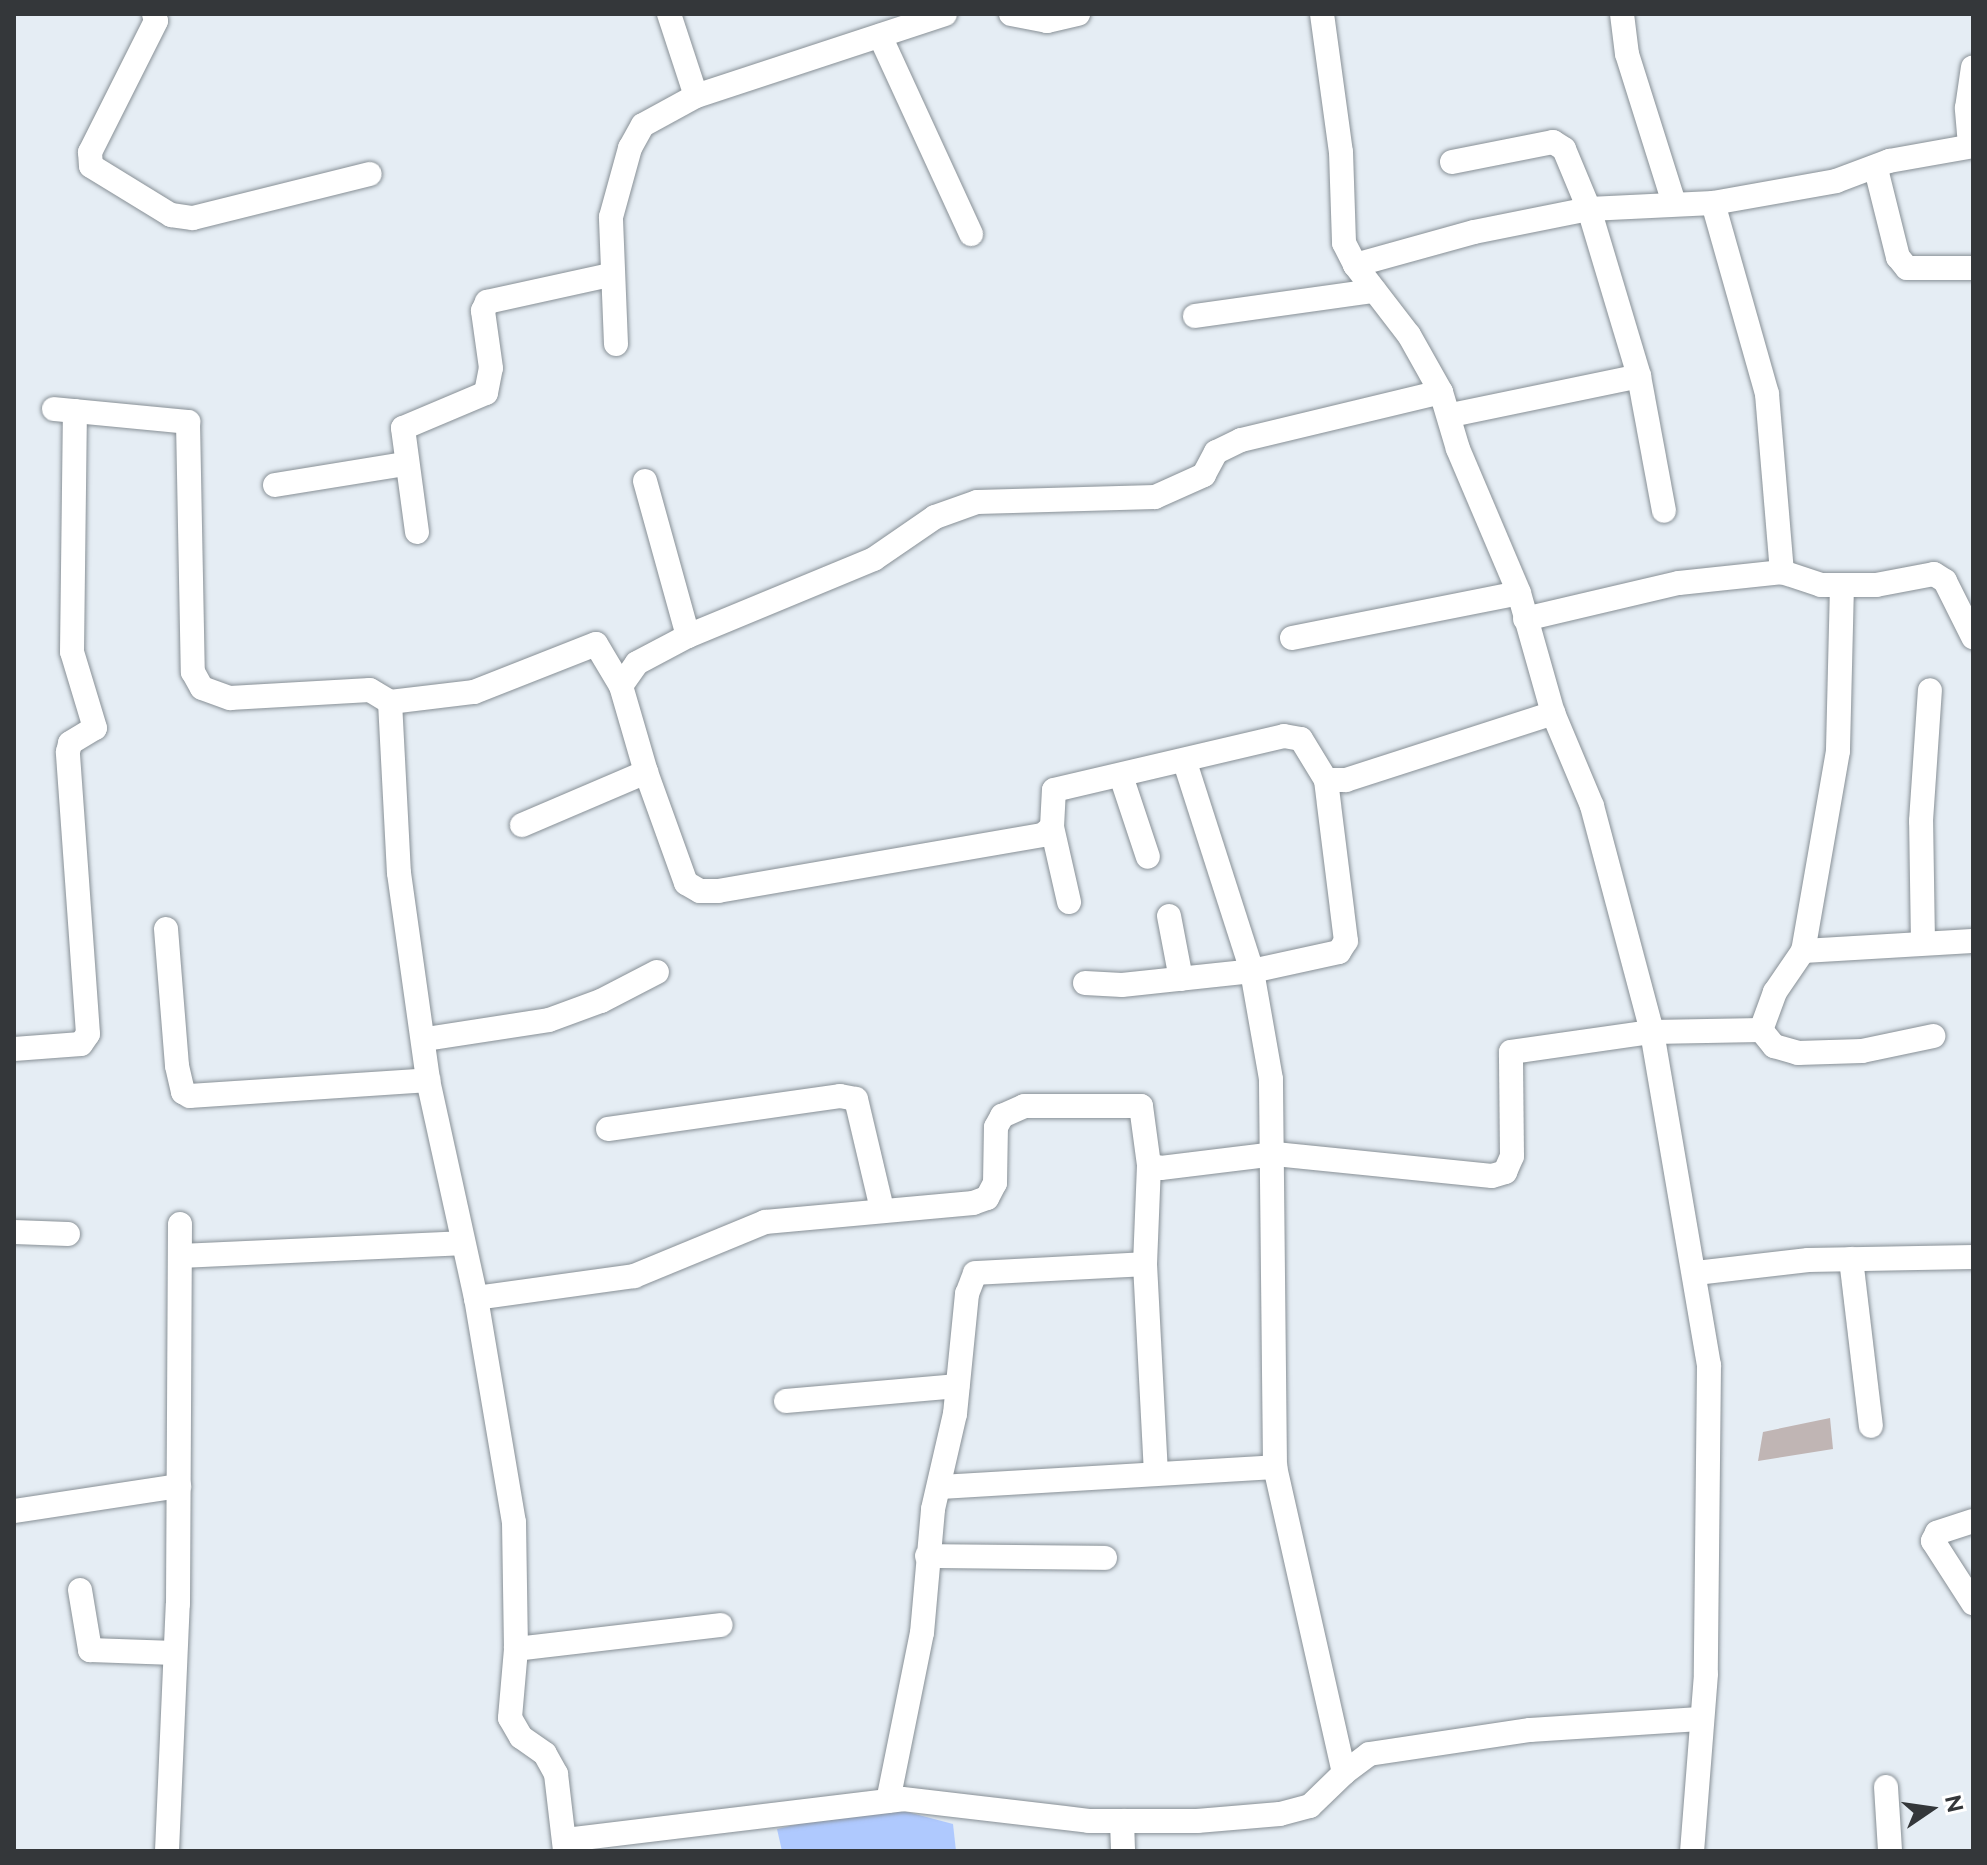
<!DOCTYPE html>
<html>
<head>
<meta charset="utf-8">
<style>
  body { margin:0 }
  #map { position:relative; width:1987px; height:1865px; overflow:hidden; background:#e5edf4; font-family:Raleway,sans-serif }
  div>[style] { position:absolute }
  .water>* { inset:0; background:#afc9fe }
  .building>* { inset:0; background:#c0b5b4 }
  .roads { filter:drop-shadow(0 0 2px #889096) drop-shadow(0 0 2px #889096) }
  .minor>* { height:24px; margin:-12px; padding:0 12px; transform-origin:12px; border-radius:12px; background:#fff }
  span { translate:-50% -50%; white-space:nowrap; text-align:center; line-height:1.15; -webkit-text-stroke:7px #fff; paint-order:stroke }
  .frame { position:absolute; inset:0; border:16px solid #34373a; pointer-events:none }
  .north { position:absolute; left:1891px; top:1769px; width:80px; height:80px; -webkit-text-stroke:6px #fff; paint-order:stroke; rotate:77deg; font-size:22px; font-weight:700; line-height:32px; text-align:center; color:#34373a }
  .north::after { content:''; display:block; margin:auto; width:28px; height:36px; background:#34373a; clip-path:polygon(50% 0,100% 100%,50% 72%,0 100%) }
</style>
</head>
<body>
<div id="map">
  <div class="water">
    <i style="clip-path:polygon(881px 1805px,953px 1824px,956px 1851px,782px 1851px,777px 1829px)"></i>
  </div>
  <div class="building">
    <i style="clip-path:polygon(1830px 1418px,1833px 1449px,1758px 1461px,1763px 1432px)"></i>
  </div>
  <div class="roads">
    <div class="minor">
      <i style="left:154px;top:14px;width:7px;rotate:74deg"></i>
      <i style="left:156px;top:21px;width:147px;rotate:116.7deg"></i>
      <i style="left:90px;top:152px;width:14px;rotate:86deg"></i>
      <i style="left:91px;top:166px;width:94px;rotate:31.5deg"></i>
      <i style="left:171px;top:215px;width:22px;rotate:8deg"></i>
      <i style="left:193px;top:218px;width:182px;rotate:-14deg"></i>
      <i style="left:669px;top:14px;width:86px;rotate:71.8deg"></i>
      <i style="left:1011px;top:14px;width:37px;rotate:11deg"></i>
      <i style="left:1047px;top:21px;width:32px;rotate:-13deg"></i>
      <i style="left:1322px;top:14px;width:139px;rotate:82.2deg"></i>
      <i style="left:1341px;top:152px;width:91px;rotate:88.1deg"></i>
      <i style="left:1344px;top:243px;width:25px;rotate:63deg"></i>
      <i style="left:1355px;top:265px;width:88px;rotate:52.4deg"></i>
      <i style="left:1409px;top:335px;width:65px;rotate:60.7deg"></i>
      <i style="left:1441px;top:392px;width:59px;rotate:73.4deg"></i>
      <i style="left:1458px;top:449px;width:156px;rotate:67deg"></i>
      <i style="left:1519px;top:593px;width:125px;rotate:74.2deg"></i>
      <i style="left:1553px;top:713px;width:101px;rotate:67.2deg"></i>
      <i style="left:1592px;top:806px;width:234px;rotate:75.1deg"></i>
      <i style="left:1652px;top:1032px;width:338px;rotate:80.3deg"></i>
      <i style="left:1709px;top:1365px;width:309px;rotate:90.6deg"></i>
      <i style="left:1706px;top:1674px;width:178px;rotate:94.5deg"></i>
      <i style="left:1622px;top:14px;width:40px;rotate:82.9deg"></i>
      <i style="left:1627px;top:54px;width:156px;rotate:72.5deg"></i>
      <i style="left:880px;top:36px;width:218px;rotate:65.3deg"></i>
      <i style="left:1970px;top:145px;width:37px;rotate:-95deg"></i>
      <i style="left:1967px;top:108px;width:41px;rotate:-81.7deg"></i>
      <i style="left:1452px;top:162px;width:103px;rotate:-11.2deg"></i>
      <i style="left:1553px;top:142px;width:13px;rotate:32deg"></i>
      <i style="left:1564px;top:149px;width:65px;rotate:67.4deg"></i>
      <i style="left:1589px;top:209px;width:174px;rotate:73.3deg"></i>
      <i style="left:1639px;top:376px;width:137px;rotate:79.5deg"></i>
      <i style="left:1876px;top:169px;width:91px;rotate:76deg"></i>
      <i style="left:1898px;top:257px;width:14px;rotate:51deg"></i>
      <i style="left:1907px;top:268px;width:66px"></i>
      <i style="left:1713px;top:203px;width:198px;rotate:74.2deg"></i>
      <i style="left:1767px;top:394px;width:179px;rotate:85.2deg"></i>
      <i style="left:1355px;top:265px;width:123px;rotate:-15.5deg"></i>
      <i style="left:1474px;top:232px;width:117px;rotate:-11.3deg"></i>
      <i style="left:1589px;top:209px;width:124px;rotate:-2.8deg"></i>
      <i style="left:1713px;top:203px;width:125px;rotate:-10.1deg"></i>
      <i style="left:1836px;top:181px;width:57px;rotate:-20.7deg"></i>
      <i style="left:1889px;top:161px;width:85px;rotate:-10.1deg"></i>
      <i style="left:1195px;top:316px;width:181px;rotate:-8deg"></i>
      <i style="left:616px;top:344px;width:127px;rotate:-92.3deg"></i>
      <i style="left:611px;top:217px;width:72px;rotate:-74.6deg"></i>
      <i style="left:630px;top:148px;width:26px;rotate:-61deg"></i>
      <i style="left:643px;top:125px;width:60px;rotate:-28.7deg"></i>
      <i style="left:696px;top:96px;width:262px;rotate:-18.2deg"></i>
      <i style="left:1441px;top:392px;width:206px;rotate:166.5deg"></i>
      <i style="left:1241px;top:440px;width:28px;rotate:154deg"></i>
      <i style="left:1216px;top:452px;width:26px;rotate:118deg"></i>
      <i style="left:1204px;top:475px;width:54px;rotate:155.8deg"></i>
      <i style="left:1155px;top:497px;width:178px;rotate:178.4deg"></i>
      <i style="left:977px;top:502px;width:45px;rotate:160.3deg"></i>
      <i style="left:935px;top:517px;width:74px;rotate:145.5deg"></i>
      <i style="left:874px;top:559px;width:201px;rotate:157.5deg"></i>
      <i style="left:688px;top:636px;width:58px;rotate:152.1deg"></i>
      <i style="left:637px;top:663px;width:28px;rotate:125deg"></i>
      <i style="left:621px;top:686px;width:90px;rotate:73.8deg"></i>
      <i style="left:646px;top:772px;width:118px;rotate:70.2deg"></i>
      <i style="left:686px;top:883px;width:16px;rotate:30deg"></i>
      <i style="left:700px;top:891px;width:18px"></i>
      <i style="left:718px;top:891px;width:330px;rotate:-9.8deg"></i>
      <i style="left:1043px;top:835px;width:12px;rotate:-42deg"></i>
      <i style="left:1052px;top:827px;width:37px;rotate:-87deg"></i>
      <i style="left:1054px;top:790px;width:236px;rotate:-13.2deg"></i>
      <i style="left:1284px;top:736px;width:17px;rotate:10deg"></i>
      <i style="left:1301px;top:739px;width:48px;rotate:58.6deg"></i>
      <i style="left:1326px;top:780px;width:20px"></i>
      <i style="left:1346px;top:780px;width:218px;rotate:-17.9deg"></i>
      <i style="left:54px;top:409px;width:135px;rotate:5.5deg"></i>
      <i style="left:188px;top:422px;width:250px;rotate:88.9deg"></i>
      <i style="left:193px;top:672px;width:18px;rotate:61deg"></i>
      <i style="left:202px;top:688px;width:30px;rotate:20deg"></i>
      <i style="left:230px;top:698px;width:140px;rotate:-3.3deg"></i>
      <i style="left:370px;top:690px;width:23px;rotate:31deg"></i>
      <i style="left:390px;top:702px;width:171px;rotate:87deg"></i>
      <i style="left:399px;top:873px;width:209px;rotate:82deg"></i>
      <i style="left:428px;top:1080px;width:223px;rotate:77.6deg"></i>
      <i style="left:476px;top:1298px;width:227px;rotate:80.4deg"></i>
      <i style="left:514px;top:1522px;width:127px;rotate:89.1deg"></i>
      <i style="left:516px;top:1649px;width:69px;rotate:95deg"></i>
      <i style="left:510px;top:1718px;width:22px;rotate:60deg"></i>
      <i style="left:521px;top:1737px;width:29px;rotate:35deg"></i>
      <i style="left:545px;top:1754px;width:23px;rotate:61deg"></i>
      <i style="left:556px;top:1774px;width:78px;rotate:83.3deg"></i>
      <i style="left:1451px;top:415px;width:192px;rotate:-11.7deg"></i>
      <i style="left:645px;top:481px;width:161px;rotate:74.5deg"></i>
      <i style="left:275px;top:485px;width:132px;rotate:-9.2deg"></i>
      <i style="left:417px;top:532px;width:105px;rotate:-97.7deg"></i>
      <i style="left:403px;top:428px;width:90px;rotate:-22.9deg"></i>
      <i style="left:486px;top:393px;width:25px;rotate:-79deg"></i>
      <i style="left:491px;top:368px;width:58px;rotate:-98deg"></i>
      <i style="left:483px;top:311px;width:10px;rotate:-66deg"></i>
      <i style="left:487px;top:302px;width:126px;rotate:-12.4deg"></i>
      <i style="left:1842px;top:585px;width:166px;rotate:91.4deg"></i>
      <i style="left:1838px;top:751px;width:203px;rotate:99.9deg"></i>
      <i style="left:1803px;top:951px;width:50px;rotate:124.3deg"></i>
      <i style="left:1775px;top:992px;width:40px;rotate:110.2deg"></i>
      <i style="left:1761px;top:1030px;width:21px;rotate:51deg"></i>
      <i style="left:1774px;top:1046px;width:25px;rotate:16deg"></i>
      <i style="left:1798px;top:1053px;width:64px;rotate:-1.8deg"></i>
      <i style="left:1862px;top:1051px;width:73px;rotate:-11.9deg"></i>
      <i style="left:1525px;top:619px;width:158px;rotate:-13.2deg"></i>
      <i style="left:1679px;top:583px;width:104px;rotate:-6.1deg"></i>
      <i style="left:1782px;top:572px;width:41px;rotate:18.4deg"></i>
      <i style="left:1821px;top:585px;width:55px"></i>
      <i style="left:1876px;top:585px;width:59px;rotate:-10.7deg"></i>
      <i style="left:1934px;top:574px;width:13px;rotate:32deg"></i>
      <i style="left:1945px;top:581px;width:63px;rotate:63.4deg"></i>
      <i style="left:1292px;top:638px;width:231px;rotate:-11.2deg"></i>
      <i style="left:390px;top:702px;width:85px;rotate:-6.8deg"></i>
      <i style="left:474px;top:692px;width:131px;rotate:-21.5deg"></i>
      <i style="left:596px;top:644px;width:49px;rotate:59.2deg"></i>
      <i style="left:1121px;top:776px;width:85px;rotate:71.6deg"></i>
      <i style="left:522px;top:825px;width:135px;rotate:-23.1deg"></i>
      <i style="left:1052px;top:827px;width:77px;rotate:77.2deg"></i>
      <i style="left:1169px;top:916px;width:64px;rotate:79.2deg"></i>
      <i style="left:166px;top:929px;width:137px;rotate:85.4deg"></i>
      <i style="left:177px;top:1066px;width:27px;rotate:77deg"></i>
      <i style="left:183px;top:1092px;width:8px;rotate:30deg"></i>
      <i style="left:190px;top:1096px;width:239px;rotate:-3.8deg"></i>
      <i style="left:1923px;top:943px;width:122px;rotate:-90.9deg"></i>
      <i style="left:1921px;top:821px;width:131px;rotate:-86.1deg"></i>
      <i style="left:1803px;top:951px;width:170px;rotate:-3.4deg"></i>
      <i style="left:1085px;top:983px;width:37px;rotate:3deg"></i>
      <i style="left:1122px;top:985px;width:131px;rotate:-6.1deg"></i>
      <i style="left:1252px;top:971px;width:89px;rotate:-12.3deg"></i>
      <i style="left:1339px;top:952px;width:13px;rotate:-58deg"></i>
      <i style="left:1346px;top:941px;width:162px;rotate:-97.1deg"></i>
      <i style="left:426px;top:1039px;width:124px;rotate:-8.8deg"></i>
      <i style="left:549px;top:1020px;width:55px;rotate:-20.1deg"></i>
      <i style="left:601px;top:1001px;width:63px;rotate:-27.4deg"></i>
      <i style="left:14px;top:1049px;width:67px;rotate:-4.3deg"></i>
      <i style="left:81px;top:1044px;width:12px;rotate:-55deg"></i>
      <i style="left:88px;top:1034px;width:283px;rotate:-94.1deg"></i>
      <i style="left:68px;top:752px;width:9px;rotate:-77deg"></i>
      <i style="left:70px;top:743px;width:29px;rotate:-31deg"></i>
      <i style="left:95px;top:728px;width:79px;rotate:-106.8deg"></i>
      <i style="left:72px;top:652px;width:241px;rotate:-89.3deg"></i>
      <i style="left:608px;top:1129px;width:234px;rotate:-8.1deg"></i>
      <i style="left:840px;top:1096px;width:16px;rotate:11deg"></i>
      <i style="left:856px;top:1099px;width:113px;rotate:76.7deg"></i>
      <i style="left:1149px;top:1165px;width:99px;rotate:92.3deg"></i>
      <i style="left:1145px;top:1264px;width:210px;rotate:87deg"></i>
      <i style="left:14px;top:1232px;width:54px;rotate:2.1deg"></i>
      <i style="left:180px;top:1256px;width:281px;rotate:-2.6deg"></i>
      <i style="left:1851px;top:1259px;width:168px;rotate:83.2deg"></i>
      <i style="left:1696px;top:1273px;width:113px;rotate:-6.6deg"></i>
      <i style="left:1808px;top:1260px;width:165px;rotate:-1deg"></i>
      <i style="left:476px;top:1298px;width:160px;rotate:-7.9deg"></i>
      <i style="left:634px;top:1276px;width:142px;rotate:-22.4deg"></i>
      <i style="left:765px;top:1222px;width:209px;rotate:-5.2deg"></i>
      <i style="left:973px;top:1203px;width:15px;rotate:-20deg"></i>
      <i style="left:987px;top:1198px;width:17px;rotate:-62deg"></i>
      <i style="left:995px;top:1183px;width:56px;rotate:-89deg"></i>
      <i style="left:996px;top:1127px;width:13px;rotate:-61deg"></i>
      <i style="left:1002px;top:1116px;width:24px;rotate:-24deg"></i>
      <i style="left:1024px;top:1106px;width:117px"></i>
      <i style="left:1141px;top:1106px;width:60px;rotate:82.3deg"></i>
      <i style="left:1149px;top:1165px;width:12px;rotate:14deg"></i>
      <i style="left:1161px;top:1168px;width:115px;rotate:-7deg"></i>
      <i style="left:1275px;top:1154px;width:218px;rotate:5.8deg"></i>
      <i style="left:1492px;top:1176px;width:14px;rotate:-17deg"></i>
      <i style="left:1505px;top:1172px;width:17px;rotate:-66deg"></i>
      <i style="left:1512px;top:1156px;width:104px;rotate:-90.6deg"></i>
      <i style="left:1511px;top:1052px;width:142px;rotate:-8.1deg"></i>
      <i style="left:1652px;top:1032px;width:109px;rotate:-1.1deg"></i>
      <i style="left:786px;top:1401px;width:172px;rotate:-5deg"></i>
      <i style="left:940px;top:1487px;width:336px;rotate:-3.4deg"></i>
      <i style="left:14px;top:1511px;width:167px;rotate:-8.6deg"></i>
      <i style="left:1973px;top:1521px;width:38px;rotate:162deg"></i>
      <i style="left:1937px;top:1533px;width:9px;rotate:117deg"></i>
      <i style="left:1933px;top:1541px;width:74px;rotate:57.2deg"></i>
      <i style="left:927px;top:1556px;width:178px;rotate:0.6deg"></i>
      <i style="left:80px;top:1590px;width:61px;rotate:80.5deg"></i>
      <i style="left:90px;top:1650px;width:85px;rotate:2deg"></i>
      <i style="left:516px;top:1649px;width:206px;rotate:-6.7deg"></i>
      <i style="left:1344px;top:1773px;width:31px;rotate:-37deg"></i>
      <i style="left:1369px;top:1754px;width:163px;rotate:-8.5deg"></i>
      <i style="left:1530px;top:1730px;width:170px;rotate:-3.7deg"></i>
      <i style="left:1886px;top:1787px;width:64px;rotate:86.4deg"></i>
      <i style="left:888px;top:1801px;width:171px;rotate:-78.6deg"></i>
      <i style="left:922px;top:1633px;width:124px;rotate:-84.9deg"></i>
      <i style="left:933px;top:1509px;width:98px;rotate:-77deg"></i>
      <i style="left:955px;top:1414px;width:121px;rotate:-84.3deg"></i>
      <i style="left:967px;top:1294px;width:22px;rotate:-69deg"></i>
      <i style="left:975px;top:1273px;width:170px;rotate:-3deg"></i>
      <i style="left:1122px;top:1821px;width:30px;rotate:88deg"></i>
      <i style="left:566px;top:1840px;width:339px;rotate:-6.9deg"></i>
      <i style="left:903px;top:1799px;width:187px;rotate:6.7deg"></i>
      <i style="left:1089px;top:1821px;width:108px"></i>
      <i style="left:1197px;top:1821px;width:83px;rotate:-4.8deg"></i>
      <i style="left:1280px;top:1814px;width:31px;rotate:-15deg"></i>
      <i style="left:1310px;top:1806px;width:47px;rotate:-44.1deg"></i>
      <i style="left:1344px;top:1773px;width:314px;rotate:-102.7deg"></i>
      <i style="left:1275px;top:1467px;width:388px;rotate:-90.6deg"></i>
      <i style="left:1271px;top:1079px;width:110px;rotate:-100deg"></i>
      <i style="left:1252px;top:971px;width:219px;rotate:-107.8deg"></i>
      <i style="left:167px;top:1851px;width:247px;rotate:-87.5deg"></i>
      <i style="left:178px;top:1604px;width:380px;rotate:-89.7deg"></i>
    </div>
  </div>
  <div class="frame"></div>
  <div class="north">N</div>
</div>
</body>
</html>
